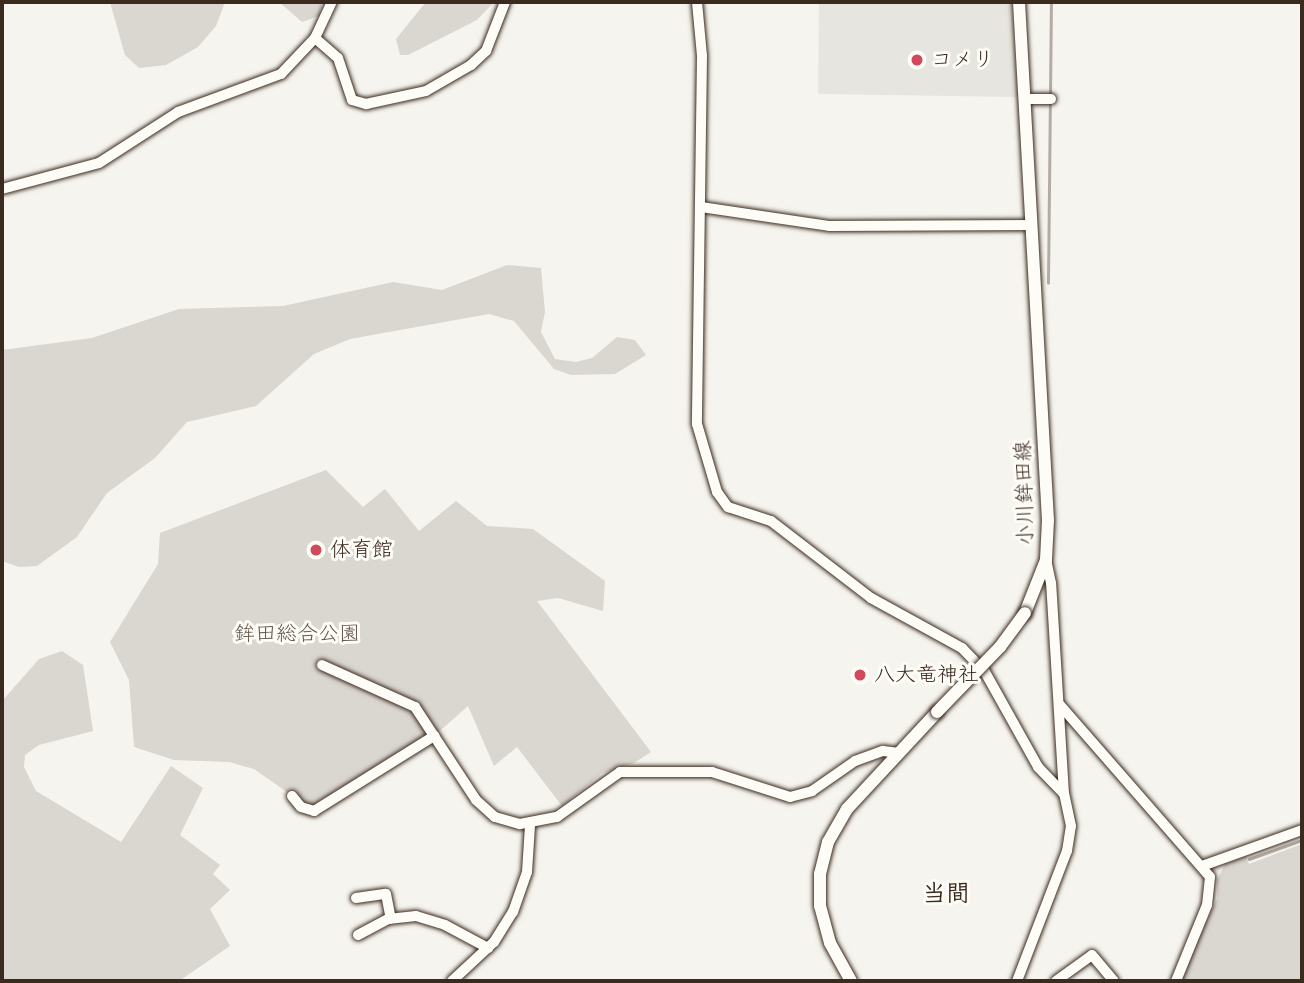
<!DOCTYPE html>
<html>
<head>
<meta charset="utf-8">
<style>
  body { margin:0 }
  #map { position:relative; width:1304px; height:983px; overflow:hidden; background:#f5f4ee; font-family:Pangolin,"Klee One",sans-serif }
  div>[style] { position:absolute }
  .built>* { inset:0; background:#e7e5df }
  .green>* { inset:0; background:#dad6d0 }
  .stream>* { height:2.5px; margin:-1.25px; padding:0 1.25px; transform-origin:1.25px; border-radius:1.25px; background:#b4aca4 }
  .roads { filter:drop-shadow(0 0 2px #3b2a1e) drop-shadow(0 0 2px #3b2a1e) }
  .minor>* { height:10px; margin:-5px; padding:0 5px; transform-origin:5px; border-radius:5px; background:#fdfcf7 }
  .major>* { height:12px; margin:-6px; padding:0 6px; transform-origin:6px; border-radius:6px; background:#fdfcf7 }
  .bridges { filter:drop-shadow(0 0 2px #3b2a1e) drop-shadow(0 0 2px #3b2a1e) }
  .major-bridge>* { height:12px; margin:-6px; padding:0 6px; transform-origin:6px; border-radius:6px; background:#fdfcf7 }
  .dots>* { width:19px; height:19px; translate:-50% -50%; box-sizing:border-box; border:4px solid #fdfcf7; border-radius:50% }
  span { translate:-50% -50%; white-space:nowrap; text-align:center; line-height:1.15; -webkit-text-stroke:6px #fdfcf7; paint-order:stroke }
  .poi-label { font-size:21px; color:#3b2a1e }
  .left { translate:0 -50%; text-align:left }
  .street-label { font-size:21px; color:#3b2a1e }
  .park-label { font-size:21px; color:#63554a }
  .quarter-label { font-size:24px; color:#3b2a1e; font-weight:700 }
  .frame { position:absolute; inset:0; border:4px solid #3b2a1e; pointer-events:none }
</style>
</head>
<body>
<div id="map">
  <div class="built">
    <i style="clip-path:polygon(819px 2px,1011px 2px,1018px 97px,818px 94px)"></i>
  </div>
  <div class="green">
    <i style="clip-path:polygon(110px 2px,225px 2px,216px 26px,198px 47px,166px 65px,139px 68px,125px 55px)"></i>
    <i style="clip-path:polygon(279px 2px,322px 2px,319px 16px,302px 22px)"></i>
    <i style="clip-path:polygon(426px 2px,494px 2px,477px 20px,408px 55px,400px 55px,396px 39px)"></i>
    <i style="clip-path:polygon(507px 265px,541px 268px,545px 312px,541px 332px,555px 359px,576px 362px,592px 358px,617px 337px,635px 340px,646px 355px,615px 374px,571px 375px,554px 369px,514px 321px,489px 314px,350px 339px,314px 354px,256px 406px,187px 422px,155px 458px,107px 493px,77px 537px,37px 566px,19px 567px,2px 561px,2px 350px,92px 338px,179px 309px,283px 306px,393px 282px,442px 290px)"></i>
    <i style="clip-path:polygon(326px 470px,363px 507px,385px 489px,419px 531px,456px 501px,487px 526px,533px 529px,605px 581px,603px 611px,558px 598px,537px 601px,651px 752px,634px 763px,602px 773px,562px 806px,517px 747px,494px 766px,468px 706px,434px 736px,314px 811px,254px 769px,229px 762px,174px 760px,134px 747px,129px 680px,110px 642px,158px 564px,160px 533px)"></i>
    <i style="clip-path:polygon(62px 651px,83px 665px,93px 731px,39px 745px,25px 755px,24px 767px,36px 791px,121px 842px,171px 766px,203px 788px,180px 835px,220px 865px,213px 874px,230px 890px,210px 909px,230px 946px,179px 981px,2px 981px,2px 701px,39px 659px)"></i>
    <i style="clip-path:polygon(1302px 844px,1302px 981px,1179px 981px,1217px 899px,1217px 880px,1225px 864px,1246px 856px,1249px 864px)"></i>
  </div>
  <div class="stream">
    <i style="left:1050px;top:95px;width:93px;rotate:-89.4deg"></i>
    <i style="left:1048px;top:283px;width:182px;rotate:-89.4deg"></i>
    <i style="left:1249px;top:859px;width:56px;rotate:-19.7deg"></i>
  </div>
  <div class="roads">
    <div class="minor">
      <i style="left:697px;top:2px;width:54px;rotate:84.7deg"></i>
      <i style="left:702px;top:56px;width:368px;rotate:90.8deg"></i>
      <i style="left:697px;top:424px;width:71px;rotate:73.6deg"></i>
      <i style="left:717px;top:492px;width:19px;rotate:54deg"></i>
      <i style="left:728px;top:507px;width:45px;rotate:18deg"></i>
      <i style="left:771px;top:521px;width:126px;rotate:37.6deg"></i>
      <i style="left:871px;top:598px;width:104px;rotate:28.8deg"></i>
      <i style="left:962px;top:648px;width:33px;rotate:46deg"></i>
      <i style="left:985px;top:672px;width:109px;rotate:60.8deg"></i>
      <i style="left:1038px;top:767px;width:37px;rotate:46deg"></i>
      <i style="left:315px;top:38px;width:30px;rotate:41deg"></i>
      <i style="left:338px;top:58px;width:44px;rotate:71.6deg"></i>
      <i style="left:352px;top:100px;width:15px;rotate:16deg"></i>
      <i style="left:366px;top:104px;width:61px;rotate:-12.2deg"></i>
      <i style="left:426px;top:91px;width:52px;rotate:-30deg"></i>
      <i style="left:471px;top:65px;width:21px;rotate:-43deg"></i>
      <i style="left:486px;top:51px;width:53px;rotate:-68.8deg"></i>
      <i style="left:1025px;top:99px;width:26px"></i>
      <i style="left:2px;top:189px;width:100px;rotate:-15deg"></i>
      <i style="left:99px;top:163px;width:94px;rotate:-32.8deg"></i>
      <i style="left:178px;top:112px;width:110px;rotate:-20.3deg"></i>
      <i style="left:281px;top:74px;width:50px;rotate:-46.6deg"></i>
      <i style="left:315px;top:38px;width:40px;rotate:-65deg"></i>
      <i style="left:701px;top:207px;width:129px;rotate:8.4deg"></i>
      <i style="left:829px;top:226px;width:203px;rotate:-0.3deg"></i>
      <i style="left:322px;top:665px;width:102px;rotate:24.3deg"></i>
      <i style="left:415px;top:707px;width:111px;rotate:56.7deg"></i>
      <i style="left:476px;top:800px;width:25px;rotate:42deg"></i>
      <i style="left:495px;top:817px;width:26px;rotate:16deg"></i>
      <i style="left:520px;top:824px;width:38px;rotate:-11deg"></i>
      <i style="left:557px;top:817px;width:77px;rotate:-35.5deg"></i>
      <i style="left:620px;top:772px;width:92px"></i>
      <i style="left:712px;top:772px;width:82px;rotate:17.8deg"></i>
      <i style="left:790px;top:797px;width:23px;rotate:-15deg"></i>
      <i style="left:812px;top:791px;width:52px;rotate:-34.9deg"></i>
      <i style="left:855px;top:761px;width:30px;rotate:-20deg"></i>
      <i style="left:883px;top:751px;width:16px;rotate:7deg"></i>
      <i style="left:1060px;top:705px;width:228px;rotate:48.9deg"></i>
      <i style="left:1210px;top:877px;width:28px;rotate:96deg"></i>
      <i style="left:1207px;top:905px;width:82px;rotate:112.2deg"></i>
      <i style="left:292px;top:796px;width:14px;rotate:51deg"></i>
      <i style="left:301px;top:807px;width:14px;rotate:17deg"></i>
      <i style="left:314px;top:811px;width:142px;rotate:-32deg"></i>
      <i style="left:1202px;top:866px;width:106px;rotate:-19.8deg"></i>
      <i style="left:356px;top:898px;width:30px;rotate:-8deg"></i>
      <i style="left:386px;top:894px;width:25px;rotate:79deg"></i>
      <i style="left:358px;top:935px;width:34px;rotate:-28deg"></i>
      <i style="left:388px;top:919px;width:28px;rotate:-6deg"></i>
      <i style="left:416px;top:916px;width:30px;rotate:17deg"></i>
      <i style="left:445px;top:925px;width:49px;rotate:28.1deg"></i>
      <i style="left:452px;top:981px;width:57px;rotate:-42.9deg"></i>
      <i style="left:494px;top:942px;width:36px;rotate:-58deg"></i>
      <i style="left:513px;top:912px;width:42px;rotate:-70.7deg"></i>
      <i style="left:527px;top:872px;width:47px;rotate:-86.3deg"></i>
      <i style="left:1017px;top:981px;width:139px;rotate:-69deg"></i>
      <i style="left:1067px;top:851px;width:25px;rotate:-81deg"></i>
      <i style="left:1071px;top:826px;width:33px;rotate:-102deg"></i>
      <i style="left:1064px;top:794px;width:211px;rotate:-93.5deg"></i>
      <i style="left:1051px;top:583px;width:24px;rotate:-102deg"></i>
      <i style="left:1056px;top:981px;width:44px;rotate:-35.8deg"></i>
      <i style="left:1092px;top:955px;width:34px;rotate:50deg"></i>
    </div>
    <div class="major">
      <i style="left:1019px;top:2px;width:519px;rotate:86.8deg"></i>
      <i style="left:1048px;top:520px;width:40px;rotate:92.9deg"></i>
      <i style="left:1046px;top:560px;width:57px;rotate:111.6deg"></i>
      <i style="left:851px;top:981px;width:43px;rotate:-118.9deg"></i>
      <i style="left:830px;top:943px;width:38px;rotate:-105deg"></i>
      <i style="left:820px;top:906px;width:32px;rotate:-90deg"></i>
      <i style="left:820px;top:874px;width:33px;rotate:-76deg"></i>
      <i style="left:828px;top:842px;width:38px;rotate:-60deg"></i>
      <i style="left:847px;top:809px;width:132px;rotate:-47.1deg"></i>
    </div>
  </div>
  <div class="bridges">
    <div class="major-bridge">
      <i style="left:937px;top:712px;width:91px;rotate:-45.9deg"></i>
      <i style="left:1000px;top:647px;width:42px;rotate:-53.7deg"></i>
    </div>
  </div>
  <div class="dots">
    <i style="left:917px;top:60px;background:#d1495b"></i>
    <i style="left:316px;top:550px;background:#d1495b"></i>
    <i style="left:860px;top:675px;background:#d1495b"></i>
  </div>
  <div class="poi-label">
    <span class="left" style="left:931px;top:60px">コメリ</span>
    <span class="left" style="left:330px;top:550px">体育館</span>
    <span class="left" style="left:874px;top:675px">八大竜神社</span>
  </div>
  <div class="street-label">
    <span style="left:1025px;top:493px;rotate:-92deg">小川鉾田線</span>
  </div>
  <div class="park-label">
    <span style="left:297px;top:634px">鉾田総合公園</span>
  </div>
  <div class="quarter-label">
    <span style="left:946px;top:894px">当間</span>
  </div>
  <div class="frame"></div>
</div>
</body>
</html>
